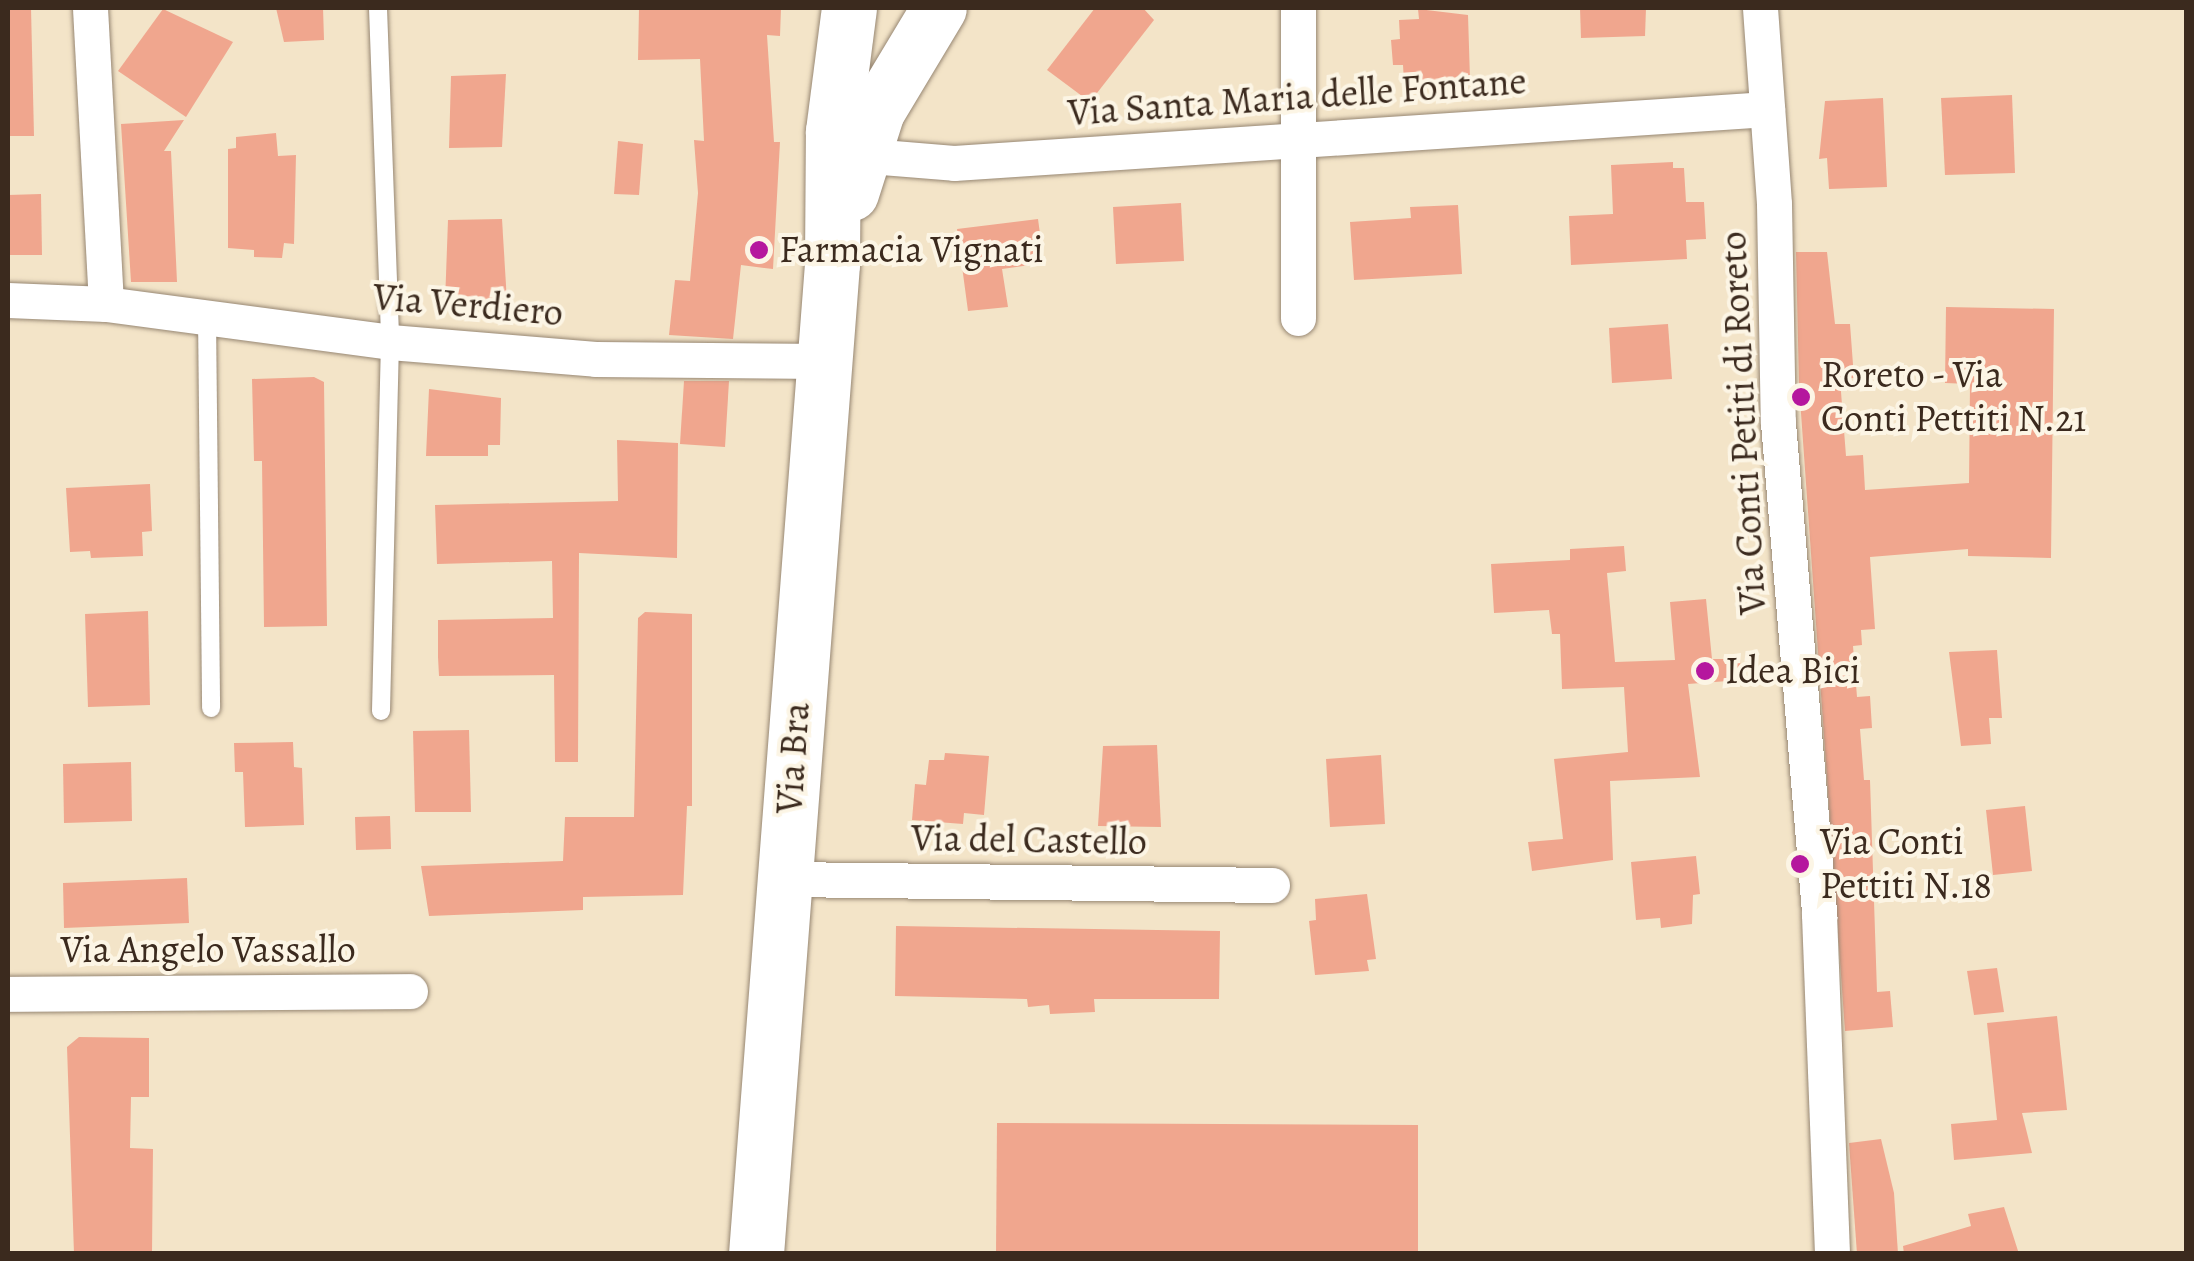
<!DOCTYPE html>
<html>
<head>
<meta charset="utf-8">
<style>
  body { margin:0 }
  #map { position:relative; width:2194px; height:1261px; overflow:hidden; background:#f3e4c8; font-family:Alegreya,serif }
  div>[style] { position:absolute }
  .building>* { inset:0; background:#f0a68e }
  .roads { filter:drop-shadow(0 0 2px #978773) drop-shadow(0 0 2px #978773) }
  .service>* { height:18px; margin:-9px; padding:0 9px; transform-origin:9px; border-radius:9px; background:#fff }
  .minor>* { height:35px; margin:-17.5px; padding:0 17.5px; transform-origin:17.5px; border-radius:17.5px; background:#fff }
  .primary>* { height:55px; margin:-27.5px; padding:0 27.5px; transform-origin:27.5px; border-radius:27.5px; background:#fff }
  .dots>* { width:28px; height:28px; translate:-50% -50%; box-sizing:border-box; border:5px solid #fcf5e5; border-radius:50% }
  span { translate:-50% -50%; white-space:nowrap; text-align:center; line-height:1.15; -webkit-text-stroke:8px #fcf5e5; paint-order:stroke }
  .street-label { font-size:38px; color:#3b2a1e }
  .poi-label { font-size:38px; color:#3b2a1e }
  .left { translate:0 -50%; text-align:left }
  .frame { position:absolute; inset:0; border:10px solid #3b2a1e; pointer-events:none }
</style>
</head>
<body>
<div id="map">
  <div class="building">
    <i style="clip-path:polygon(8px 8px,31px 8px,34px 136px,8px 136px)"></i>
    <i style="clip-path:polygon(276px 8px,323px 8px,324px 40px,284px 42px)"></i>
    <i style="clip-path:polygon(639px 8px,781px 8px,780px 36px,767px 35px,774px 142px,780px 142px,773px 269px,741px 265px,733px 339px,669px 335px,675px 280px,690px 281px,698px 193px,694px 140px,704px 141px,700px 59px,638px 60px)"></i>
    <i style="clip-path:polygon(1095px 8px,1143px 8px,1154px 20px,1090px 102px,1047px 70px)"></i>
    <i style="clip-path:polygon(1580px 8px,1646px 8px,1645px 36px,1581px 38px)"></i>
    <i style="clip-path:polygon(163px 9px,233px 42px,186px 117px,118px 71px)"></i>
    <i style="clip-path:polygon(1418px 9px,1468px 15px,1470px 79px,1404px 82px,1403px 65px,1393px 65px,1391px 40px,1400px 39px,1399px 20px,1419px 19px)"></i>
    <i style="clip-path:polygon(506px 74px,502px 147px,449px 148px,451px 76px)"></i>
    <i style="clip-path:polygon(2012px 95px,2015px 173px,1945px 175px,1941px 98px)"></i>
    <i style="clip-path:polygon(1883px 98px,1887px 187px,1829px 189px,1827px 158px,1819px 159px,1825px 101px)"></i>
    <i style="clip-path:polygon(184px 120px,164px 151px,171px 151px,177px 282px,131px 282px,121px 124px)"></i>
    <i style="clip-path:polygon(276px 133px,278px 156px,296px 155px,294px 244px,284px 243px,282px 258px,254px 257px,254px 250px,228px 248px,228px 149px,236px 148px,236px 137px)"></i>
    <i style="clip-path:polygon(618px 141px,643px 144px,639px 195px,614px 194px)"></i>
    <i style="clip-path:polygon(1673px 162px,1673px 168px,1684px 168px,1686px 202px,1704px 202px,1706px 239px,1686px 240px,1687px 259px,1571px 265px,1569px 216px,1613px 214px,1611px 165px)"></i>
    <i style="clip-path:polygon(41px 194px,42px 255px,8px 255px,8px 195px)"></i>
    <i style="clip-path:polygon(1181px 203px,1184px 261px,1116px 264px,1113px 207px)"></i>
    <i style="clip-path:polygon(1458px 205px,1462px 274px,1354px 280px,1350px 222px,1411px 218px,1410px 207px)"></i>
    <i style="clip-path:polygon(502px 219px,507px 302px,445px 303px,448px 220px)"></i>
    <i style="clip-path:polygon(1038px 219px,1044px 263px,1002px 269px,1008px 307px,968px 311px,957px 229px)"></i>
    <i style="clip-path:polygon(1796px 252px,1827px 252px,1835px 324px,1850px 324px,1854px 378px,1840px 379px,1846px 456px,1863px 455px,1865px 490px,1969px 483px,1970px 384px,1945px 383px,1946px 307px,2054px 309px,2051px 558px,1968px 556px,1968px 549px,1870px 557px,1875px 629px,1861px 630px,1862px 645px,1853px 646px,1857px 697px,1870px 696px,1872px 728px,1860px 729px,1864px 780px,1870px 780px,1877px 992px,1890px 991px,1893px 1027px,1845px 1031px,1799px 385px)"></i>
    <i style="clip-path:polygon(1668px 324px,1672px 379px,1612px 383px,1609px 328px)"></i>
    <i style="clip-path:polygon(314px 377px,324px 382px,327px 626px,264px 627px,262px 461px,254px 461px,252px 379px)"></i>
    <i style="clip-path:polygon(684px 381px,729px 381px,725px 447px,680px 444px)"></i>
    <i style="clip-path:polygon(429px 389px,501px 398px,500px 445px,488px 445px,488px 456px,426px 456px)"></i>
    <i style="clip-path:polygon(617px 440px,678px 443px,677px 558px,579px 553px,578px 762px,555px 762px,554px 675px,439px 676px,438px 657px,438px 620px,553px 618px,552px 561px,437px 564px,435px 505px,618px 501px)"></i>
    <i style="clip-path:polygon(150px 484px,152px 531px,142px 532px,143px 556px,91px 558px,90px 551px,70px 552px,66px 488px)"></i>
    <i style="clip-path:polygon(1624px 546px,1626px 571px,1607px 573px,1615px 662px,1675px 660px,1670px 602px,1706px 599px,1712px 659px,1740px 659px,1741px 680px,1688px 684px,1700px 777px,1610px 781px,1613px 860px,1532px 871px,1528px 842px,1563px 839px,1554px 759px,1628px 752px,1624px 687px,1562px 689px,1560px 634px,1552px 634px,1549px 610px,1494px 613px,1491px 564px,1570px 560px,1570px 549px)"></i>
    <i style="clip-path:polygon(148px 611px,150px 705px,88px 707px,85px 614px)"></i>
    <i style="clip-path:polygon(645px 612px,692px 614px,692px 806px,687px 806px,683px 895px,583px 897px,583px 910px,429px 916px,421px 866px,563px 861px,565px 817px,634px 817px,638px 618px)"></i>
    <i style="clip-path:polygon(1997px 650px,2002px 718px,1989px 718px,1991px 744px,1961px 746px,1949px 652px)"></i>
    <i style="clip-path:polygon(469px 730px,471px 812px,415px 812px,413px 731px)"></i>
    <i style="clip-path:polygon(293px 742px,294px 767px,302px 768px,304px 825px,245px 827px,243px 772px,235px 772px,234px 743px)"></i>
    <i style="clip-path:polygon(1157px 745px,1161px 827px,1098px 826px,1103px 746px)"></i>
    <i style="clip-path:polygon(945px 753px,989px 756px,984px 815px,964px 813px,963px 824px,912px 820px,915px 784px,926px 785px,929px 760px,944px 760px)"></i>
    <i style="clip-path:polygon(1381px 755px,1385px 824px,1330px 827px,1326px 759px)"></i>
    <i style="clip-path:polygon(131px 762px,132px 821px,64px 823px,63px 764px)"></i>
    <i style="clip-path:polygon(2025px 806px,2032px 871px,1993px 875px,1986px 810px)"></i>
    <i style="clip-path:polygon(390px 816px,391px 849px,356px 850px,355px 817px)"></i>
    <i style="clip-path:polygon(1696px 856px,1700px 894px,1693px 895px,1692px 924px,1661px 928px,1660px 918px,1636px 920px,1631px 862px)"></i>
    <i style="clip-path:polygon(187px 878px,189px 923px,64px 928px,63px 883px)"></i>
    <i style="clip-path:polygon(1367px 894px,1376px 959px,1367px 960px,1369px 971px,1315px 975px,1309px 921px,1316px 920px,1315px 899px)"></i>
    <i style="clip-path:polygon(896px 926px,1220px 931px,1219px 999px,1094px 999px,1095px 1012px,1050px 1014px,1049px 1005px,1028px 1007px,1027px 999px,895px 996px)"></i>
    <i style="clip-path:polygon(1997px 968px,2004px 1012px,1974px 1015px,1967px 971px)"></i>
    <i style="clip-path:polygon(2057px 1016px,2067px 1110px,2022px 1113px,2032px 1153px,1954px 1160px,1951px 1124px,1997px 1120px,1987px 1023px)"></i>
    <i style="clip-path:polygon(79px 1037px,149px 1038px,149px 1097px,131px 1097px,130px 1148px,153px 1149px,152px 1254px,74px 1254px,67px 1047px)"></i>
    <i style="clip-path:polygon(997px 1123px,1418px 1125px,1418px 1254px,996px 1254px)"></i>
    <i style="clip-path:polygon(1881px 1139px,1894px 1193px,1898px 1254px,1857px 1254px,1849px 1143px)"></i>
    <i style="clip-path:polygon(2004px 1207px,2019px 1254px,1904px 1254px,1903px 1246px,1971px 1226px,1968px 1214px)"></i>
  </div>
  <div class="roads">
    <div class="service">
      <i style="left:378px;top:8px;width:334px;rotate:87.9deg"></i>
      <i style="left:390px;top:342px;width:369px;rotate:91.4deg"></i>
      <i style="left:207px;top:316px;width:392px;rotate:89.4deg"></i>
    </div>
    <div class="minor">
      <i style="left:90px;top:8px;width:296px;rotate:86.9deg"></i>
      <i style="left:1298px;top:8px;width:310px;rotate:90deg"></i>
      <i style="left:1760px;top:8px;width:196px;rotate:85.9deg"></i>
      <i style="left:1774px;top:204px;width:219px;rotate:89deg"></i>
      <i style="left:1778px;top:423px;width:494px;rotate:85.2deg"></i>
      <i style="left:1819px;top:915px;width:339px;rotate:87.8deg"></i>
      <i style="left:845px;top:154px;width:109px;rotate:4.7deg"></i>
      <i style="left:954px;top:163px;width:815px;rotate:-3.8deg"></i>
      <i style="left:8px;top:300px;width:98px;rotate:2.3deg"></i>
      <i style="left:106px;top:304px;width:287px;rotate:7.6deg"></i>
      <i style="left:390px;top:342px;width:206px;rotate:4.7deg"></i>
      <i style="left:595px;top:359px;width:229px;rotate:0.5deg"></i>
      <i style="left:784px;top:879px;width:488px;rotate:0.7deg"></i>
      <i style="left:8px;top:994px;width:402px;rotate:-0.4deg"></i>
    </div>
    <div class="primary">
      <i style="left:851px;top:193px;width:86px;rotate:-72.4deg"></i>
      <i style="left:877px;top:111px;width:120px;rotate:-59deg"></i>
      <i style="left:756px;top:1254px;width:993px;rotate:-85.61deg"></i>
      <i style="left:832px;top:264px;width:133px;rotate:-89.6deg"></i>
      <i style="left:833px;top:131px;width:124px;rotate:-82.6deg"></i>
    </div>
  </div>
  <div class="dots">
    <i style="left:759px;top:250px;background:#b5179e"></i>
    <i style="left:1801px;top:397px;background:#b5179e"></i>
    <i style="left:1705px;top:671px;background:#b5179e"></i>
    <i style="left:1800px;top:864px;background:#b5179e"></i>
  </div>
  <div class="street-label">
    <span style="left:1297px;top:97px;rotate:-4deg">Via Santa Maria delle Fontane</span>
    <span style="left:468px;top:305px;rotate:5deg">Via Verdiero</span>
    <span style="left:1743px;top:423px;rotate:-93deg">Via Conti Petiti di Roreto</span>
    <span style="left:793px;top:758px;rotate:-86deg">Via Bra</span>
    <span style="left:1029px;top:840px;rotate:1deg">Via del Castello</span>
    <span style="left:208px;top:950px">Via Angelo Vassallo</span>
  </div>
  <div class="poi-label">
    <span class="left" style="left:779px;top:250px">Farmacia Vignati</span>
    <span class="left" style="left:1821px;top:397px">Roreto - Via<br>Conti Pettiti N.21</span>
    <span class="left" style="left:1725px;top:671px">Idea Bici</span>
    <span class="left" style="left:1820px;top:864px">Via Conti<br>Pettiti N.18</span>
  </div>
  <div class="frame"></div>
</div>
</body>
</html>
